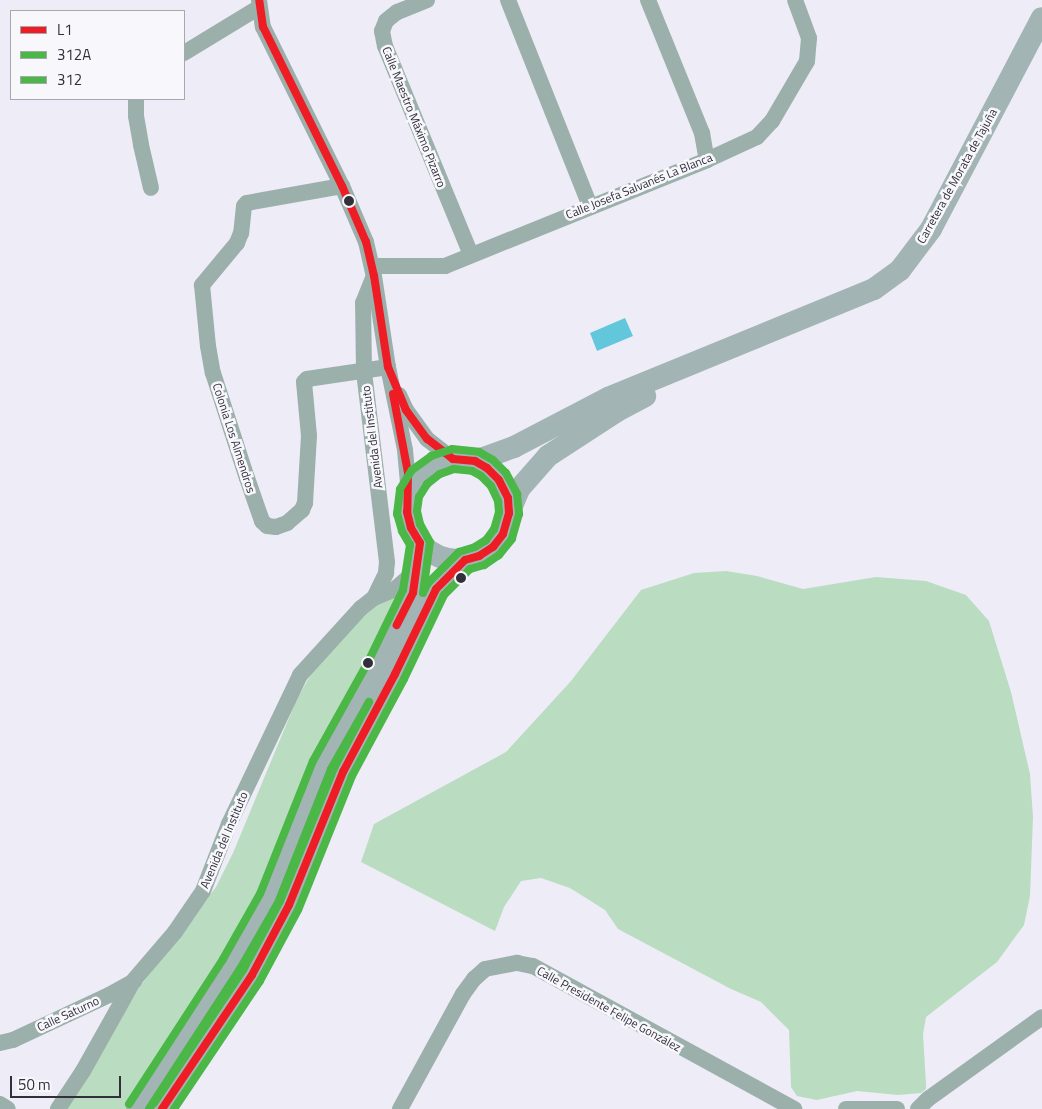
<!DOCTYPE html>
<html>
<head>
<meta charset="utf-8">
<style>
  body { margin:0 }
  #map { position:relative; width:1042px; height:1109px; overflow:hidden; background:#eeecf7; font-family:"Titillium Web",sans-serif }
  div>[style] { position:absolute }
  .green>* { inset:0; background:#baddc2 }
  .water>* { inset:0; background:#63c7dc }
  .street>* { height:16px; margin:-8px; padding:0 8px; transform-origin:8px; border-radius:8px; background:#9cb0ab }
  .secondary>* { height:22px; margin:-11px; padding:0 11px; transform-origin:11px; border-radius:11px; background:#a2b5b4 }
  .secondary>.ring { margin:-11px; padding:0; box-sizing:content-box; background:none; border:22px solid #a2b5b4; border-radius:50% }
  .bus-1>* { height:8px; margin:-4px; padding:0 4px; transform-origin:4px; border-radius:4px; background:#ee1c25 }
  .bus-2>* { height:8px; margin:-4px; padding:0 4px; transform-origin:4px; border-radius:4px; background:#4ab747 }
  .bus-3>* { height:8px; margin:-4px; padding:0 4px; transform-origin:4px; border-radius:4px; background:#4ab747 }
  .dots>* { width:14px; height:14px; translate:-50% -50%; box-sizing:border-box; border:2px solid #f8f7fc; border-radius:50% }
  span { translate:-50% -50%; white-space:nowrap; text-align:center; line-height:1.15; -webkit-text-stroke:5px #f8f7fc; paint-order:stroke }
  .street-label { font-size:12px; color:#31303a }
  .legend { position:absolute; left:10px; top:10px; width:175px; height:90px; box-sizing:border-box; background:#f8f7fc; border:1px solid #a8a7ae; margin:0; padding:6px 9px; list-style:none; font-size:15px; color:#31303a }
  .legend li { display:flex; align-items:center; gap:10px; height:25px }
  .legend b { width:25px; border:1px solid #a8a7ae }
  .scale { position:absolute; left:10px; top:1076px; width:111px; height:22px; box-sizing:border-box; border:2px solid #31303a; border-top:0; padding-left:6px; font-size:15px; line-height:18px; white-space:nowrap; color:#31303a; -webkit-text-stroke:4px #f8f7fc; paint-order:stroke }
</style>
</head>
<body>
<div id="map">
  <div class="green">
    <i style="clip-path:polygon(726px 571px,757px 576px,803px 589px,876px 577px,926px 581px,966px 595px,989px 621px,1011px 692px,1030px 774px,1033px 817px,1030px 896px,1024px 925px,997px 962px,926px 1017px,923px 1034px,926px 1084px,926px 1089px,921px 1093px,898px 1095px,857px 1091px,817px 1100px,797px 1096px,791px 1087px,789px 1030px,761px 1002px,731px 989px,618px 929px,605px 910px,570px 888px,541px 878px,521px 881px,504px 907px,495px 931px,361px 862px,374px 824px,506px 752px,571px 681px,641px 590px,694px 573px)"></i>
    <i style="clip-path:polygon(405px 586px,244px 930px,127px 1109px,65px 1109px,141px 985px,216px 887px,233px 853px,296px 701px,311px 674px,356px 620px)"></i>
  </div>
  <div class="water">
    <i style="clip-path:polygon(625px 318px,633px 336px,597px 351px,590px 333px)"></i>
  </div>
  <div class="street">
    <i style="left:259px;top:0;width:27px;rotate:82deg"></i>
    <i style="left:263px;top:27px;width:178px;rotate:63.6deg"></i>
    <i style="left:342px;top:186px;width:61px;rotate:66.8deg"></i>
    <i style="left:366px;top:242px;width:35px;rotate:77deg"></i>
    <i style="left:374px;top:276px;width:92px;rotate:81.3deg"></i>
    <i style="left:388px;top:367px;width:85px;rotate:78.4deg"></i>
    <i style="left:405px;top:450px;width:44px;rotate:84.8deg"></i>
    <i style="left:427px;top:0;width:32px;rotate:158deg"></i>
    <i style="left:397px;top:12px;width:14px;rotate:141deg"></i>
    <i style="left:386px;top:21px;width:11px;rotate:112deg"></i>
    <i style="left:382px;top:31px;width:15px;rotate:79deg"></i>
    <i style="left:385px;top:46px;width:226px;rotate:67.6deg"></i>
    <i style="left:508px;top:0;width:222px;rotate:68.3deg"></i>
    <i style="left:648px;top:0;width:144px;rotate:67.9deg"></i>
    <i style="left:702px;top:133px;width:27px;rotate:80deg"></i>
    <i style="left:184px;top:53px;width:87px;rotate:-31.3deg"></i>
    <i style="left:136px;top:99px;width:17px;rotate:90deg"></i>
    <i style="left:136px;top:116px;width:29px;rotate:80deg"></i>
    <i style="left:141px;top:145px;width:44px;rotate:76.9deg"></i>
    <i style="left:342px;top:186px;width:97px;rotate:169.9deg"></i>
    <i style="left:247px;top:203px;width:4px;rotate:135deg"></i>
    <i style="left:244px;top:206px;width:27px;rotate:96deg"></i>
    <i style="left:241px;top:233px;width:11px;rotate:112deg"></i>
    <i style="left:237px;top:243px;width:55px;rotate:129.8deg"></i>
    <i style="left:202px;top:285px;width:61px;rotate:84.4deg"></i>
    <i style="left:208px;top:346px;width:27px;rotate:80deg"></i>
    <i style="left:213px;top:373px;width:110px;rotate:72.1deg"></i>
    <i style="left:247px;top:478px;width:46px;rotate:70.8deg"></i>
    <i style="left:262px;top:521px;width:7px;rotate:45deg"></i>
    <i style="left:267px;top:526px;width:9px;rotate:6deg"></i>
    <i style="left:276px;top:527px;width:12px;rotate:-20deg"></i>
    <i style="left:287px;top:523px;width:20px;rotate:-41deg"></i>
    <i style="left:302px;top:510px;width:8px;rotate:-67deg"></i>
    <i style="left:305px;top:503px;width:67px;rotate:-86.6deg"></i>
    <i style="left:309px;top:436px;width:54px;rotate:-95.3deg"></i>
    <i style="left:304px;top:382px;width:4px;rotate:-45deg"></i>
    <i style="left:307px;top:379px;width:82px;rotate:-8.4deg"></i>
    <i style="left:372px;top:266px;width:73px"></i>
    <i style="left:445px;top:266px;width:283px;rotate:-22deg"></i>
    <i style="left:707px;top:160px;width:55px;rotate:-24.7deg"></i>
    <i style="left:757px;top:137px;width:22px;rotate:-47deg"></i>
    <i style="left:772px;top:121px;width:69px;rotate:-59.7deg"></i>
    <i style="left:807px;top:61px;width:23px;rotate:-85deg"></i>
    <i style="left:809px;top:38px;width:40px;rotate:-110.2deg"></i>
    <i style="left:399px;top:395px;width:17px;rotate:65deg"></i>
    <i style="left:406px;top:410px;width:36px;rotate:54deg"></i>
    <i style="left:427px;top:439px;width:33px;rotate:38deg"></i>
    <i style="left:374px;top:598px;width:28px;rotate:-64deg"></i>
    <i style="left:386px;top:573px;width:11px;rotate:-85deg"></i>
    <i style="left:387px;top:562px;width:192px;rotate:-96.9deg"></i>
    <i style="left:364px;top:371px;width:68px;rotate:-90.8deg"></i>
    <i style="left:363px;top:303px;width:29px;rotate:-68deg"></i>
    <i style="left:0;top:1043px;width:13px;rotate:-13deg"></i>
    <i style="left:13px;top:1040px;width:106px;rotate:-25.1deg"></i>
    <i style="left:109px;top:995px;width:29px;rotate:-29deg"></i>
    <i style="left:0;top:1104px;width:9px;rotate:32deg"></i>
    <i style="left:58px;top:1109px;width:45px;rotate:-56.7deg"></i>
    <i style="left:83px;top:1071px;width:104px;rotate:-60.7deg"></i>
    <i style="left:134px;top:980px;width:63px;rotate:-49.5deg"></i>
    <i style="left:175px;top:932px;width:50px;rotate:-55.7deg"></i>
    <i style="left:203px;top:891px;width:72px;rotate:-68.8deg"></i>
    <i style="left:229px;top:824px;width:165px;rotate:-64.5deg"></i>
    <i style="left:300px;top:675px;width:91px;rotate:-47.7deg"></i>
    <i style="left:361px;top:608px;width:16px;rotate:-38deg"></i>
    <i style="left:374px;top:598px;width:23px;rotate:-23deg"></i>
    <i style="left:395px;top:589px;width:28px;rotate:-41deg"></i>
    <i style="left:400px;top:1109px;width:131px;rotate:-61.3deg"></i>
    <i style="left:463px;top:994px;width:19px;rotate:-54deg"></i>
    <i style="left:474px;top:979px;width:15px;rotate:-42deg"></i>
    <i style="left:485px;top:969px;width:33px;rotate:-11deg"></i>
    <i style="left:517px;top:963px;width:16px;rotate:11deg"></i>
    <i style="left:533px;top:966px;width:298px;rotate:28.7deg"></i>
    <i style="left:846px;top:1109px;width:51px"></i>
    <i style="left:918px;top:1109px;width:14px;rotate:-45deg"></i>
    <i style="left:928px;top:1099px;width:140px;rotate:-35.7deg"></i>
  </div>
  <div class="secondary">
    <i class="ring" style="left:408px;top:460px;width:78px;height:78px"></i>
    <i style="left:475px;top:461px;width:41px;rotate:-19.7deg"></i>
    <i style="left:514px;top:447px;width:106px;rotate:-27.5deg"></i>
    <i style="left:608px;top:398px;width:287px;rotate:-22.3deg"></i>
    <i style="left:874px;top:289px;width:32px;rotate:-36deg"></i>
    <i style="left:900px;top:270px;width:51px;rotate:-52.9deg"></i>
    <i style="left:931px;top:229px;width:238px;rotate:-62.3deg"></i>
    <i style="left:509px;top:513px;width:26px;rotate:-67deg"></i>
    <i style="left:519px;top:489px;width:44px;rotate:-48.7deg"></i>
    <i style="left:548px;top:456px;width:82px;rotate:-33.1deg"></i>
    <i style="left:617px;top:411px;width:32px;rotate:-28deg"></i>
    <i style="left:137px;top:1109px;width:173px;rotate:-56.8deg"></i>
    <i style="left:232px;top:964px;width:76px;rotate:-60.7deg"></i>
    <i style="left:269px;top:898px;width:143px;rotate:-68.3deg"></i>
    <i style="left:322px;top:765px;width:112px;rotate:-60.7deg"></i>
    <i style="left:377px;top:667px;width:82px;rotate:-64.1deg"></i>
    <i style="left:413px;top:593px;width:50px;rotate:-82deg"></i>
    <i style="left:162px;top:1109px;width:161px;rotate:-56.1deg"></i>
    <i style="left:252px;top:975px;width:79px;rotate:-62.1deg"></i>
    <i style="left:289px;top:905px;width:144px;rotate:-67.9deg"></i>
    <i style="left:343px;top:772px;width:111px;rotate:-62deg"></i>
    <i style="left:395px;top:674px;width:94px;rotate:-64.2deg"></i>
    <i style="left:436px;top:589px;width:41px;rotate:-45deg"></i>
  </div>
  <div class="bus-1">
    <i style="left:393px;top:394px;width:80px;rotate:79.2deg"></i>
    <i style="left:408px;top:473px;width:39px;rotate:91deg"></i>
    <i style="left:407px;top:512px;width:16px;rotate:76deg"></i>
    <i style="left:411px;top:528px;width:17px;rotate:59deg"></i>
    <i style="left:420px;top:543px;width:50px;rotate:98deg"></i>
    <i style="left:413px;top:593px;width:36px;rotate:117deg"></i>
    <i style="left:162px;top:1109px;width:161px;rotate:-56.1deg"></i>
    <i style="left:252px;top:975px;width:79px;rotate:-62.1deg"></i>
    <i style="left:289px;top:905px;width:144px;rotate:-67.9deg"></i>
    <i style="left:343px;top:772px;width:111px;rotate:-62deg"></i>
    <i style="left:395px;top:674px;width:94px;rotate:-64.2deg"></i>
    <i style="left:436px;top:589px;width:41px;rotate:-45deg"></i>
    <i style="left:465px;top:560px;width:15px;rotate:-16deg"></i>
    <i style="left:479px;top:556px;width:17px;rotate:-33deg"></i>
    <i style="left:493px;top:547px;width:16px;rotate:-52deg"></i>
    <i style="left:503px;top:534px;width:22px;rotate:-74deg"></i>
    <i style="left:509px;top:513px;width:15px;rotate:-94deg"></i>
    <i style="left:508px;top:498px;width:20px;rotate:-117deg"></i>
    <i style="left:499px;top:480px;width:17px;rotate:-135deg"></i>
    <i style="left:487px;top:468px;width:14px;rotate:-150deg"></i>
    <i style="left:475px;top:461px;width:22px;rotate:-175deg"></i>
    <i style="left:453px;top:459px;width:33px;rotate:-142deg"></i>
    <i style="left:427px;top:439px;width:36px;rotate:-126deg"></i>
    <i style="left:406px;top:410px;width:47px;rotate:-112.7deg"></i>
    <i style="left:388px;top:367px;width:92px;rotate:-98.7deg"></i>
    <i style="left:374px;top:276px;width:35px;rotate:-103deg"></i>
    <i style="left:366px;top:242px;width:61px;rotate:-113.2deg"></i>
    <i style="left:342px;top:186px;width:178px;rotate:-116.4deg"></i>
    <i style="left:263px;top:27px;width:27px;rotate:-98deg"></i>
  </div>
  <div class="bus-2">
    <i style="left:454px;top:469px;width:18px;rotate:6deg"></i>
    <i style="left:472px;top:471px;width:10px;rotate:29deg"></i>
    <i style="left:481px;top:476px;width:14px;rotate:45deg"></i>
    <i style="left:491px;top:486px;width:17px;rotate:65deg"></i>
    <i style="left:498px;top:501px;width:11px;rotate:85deg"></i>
    <i style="left:499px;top:512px;width:18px;rotate:106deg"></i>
    <i style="left:494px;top:529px;width:14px;rotate:126deg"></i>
    <i style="left:486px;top:540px;width:13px;rotate:148deg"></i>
    <i style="left:475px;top:547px;width:17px;rotate:163deg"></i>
    <i style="left:459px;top:552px;width:44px;rotate:135deg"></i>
    <i style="left:428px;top:583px;width:11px;rotate:117deg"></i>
    <i style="left:423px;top:593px;width:51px;rotate:-82.2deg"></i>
    <i style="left:430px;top:542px;width:21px;rotate:-119deg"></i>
    <i style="left:420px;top:524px;width:13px;rotate:-103deg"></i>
    <i style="left:417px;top:511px;width:14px;rotate:-82deg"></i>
    <i style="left:419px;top:497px;width:15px;rotate:-58deg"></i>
    <i style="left:427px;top:484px;width:16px;rotate:-38deg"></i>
    <i style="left:440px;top:474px;width:15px;rotate:-20deg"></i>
    <i style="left:149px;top:1109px;width:167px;rotate:-57deg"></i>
    <i style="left:240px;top:969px;width:76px;rotate:-60.1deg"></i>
    <i style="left:278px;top:903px;width:144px;rotate:-68.4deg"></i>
    <i style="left:331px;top:769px;width:77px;rotate:-60.4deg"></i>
    <i style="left:369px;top:702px;width:75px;rotate:117.9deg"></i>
    <i style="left:334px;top:768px;width:144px;rotate:112.1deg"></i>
    <i style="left:280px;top:901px;width:78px;rotate:118.2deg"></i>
    <i style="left:243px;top:970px;width:160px;rotate:123.8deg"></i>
  </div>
  <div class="bus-3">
    <i style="left:129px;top:1104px;width:173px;rotate:-57deg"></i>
    <i style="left:223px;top:959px;width:75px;rotate:-60.4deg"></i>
    <i style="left:260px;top:894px;width:143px;rotate:-68.3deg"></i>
    <i style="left:313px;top:761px;width:113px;rotate:-60.9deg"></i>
    <i style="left:368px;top:662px;width:80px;rotate:-64.1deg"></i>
    <i style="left:403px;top:590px;width:46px;rotate:-81.2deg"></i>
    <i style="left:410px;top:545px;width:16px;rotate:-120deg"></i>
    <i style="left:402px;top:531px;width:18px;rotate:-106deg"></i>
    <i style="left:397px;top:514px;width:25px;rotate:-83deg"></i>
    <i style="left:400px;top:489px;width:22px;rotate:-58deg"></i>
    <i style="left:412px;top:470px;width:24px;rotate:-36deg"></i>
    <i style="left:431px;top:456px;width:22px;rotate:-18deg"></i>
    <i style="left:452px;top:449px;width:27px;rotate:6deg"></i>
    <i style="left:479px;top:452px;width:16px;rotate:30deg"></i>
    <i style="left:493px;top:460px;width:18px;rotate:45deg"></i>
    <i style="left:506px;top:473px;width:24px;rotate:62deg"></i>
    <i style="left:517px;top:494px;width:20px;rotate:84deg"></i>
    <i style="left:519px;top:514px;width:26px;rotate:106deg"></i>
    <i style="left:512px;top:539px;width:21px;rotate:129deg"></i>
    <i style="left:499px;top:555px;width:18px;rotate:146deg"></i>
    <i style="left:484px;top:565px;width:15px;rotate:164deg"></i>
    <i style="left:470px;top:569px;width:37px;rotate:135deg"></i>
    <i style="left:444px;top:595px;width:93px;rotate:115.5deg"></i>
    <i style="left:404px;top:679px;width:110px;rotate:118.2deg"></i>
    <i style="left:352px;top:776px;width:144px;rotate:111.9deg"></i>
    <i style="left:298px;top:910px;width:81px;rotate:118.2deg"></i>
    <i style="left:260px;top:981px;width:154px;rotate:123.9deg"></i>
  </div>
  <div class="dots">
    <i style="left:349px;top:201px;background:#31303a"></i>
    <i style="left:461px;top:578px;background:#31303a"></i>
    <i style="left:368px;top:663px;background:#31303a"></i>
  </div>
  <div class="street-label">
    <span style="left:414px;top:117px;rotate:68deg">Calle Maestro Máximo Pizarro</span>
    <span style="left:957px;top:176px;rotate:-61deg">Carretera de Morata de Tajuña</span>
    <span style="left:639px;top:186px;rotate:-22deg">Calle Josefa Salvanés La Blanca</span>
    <span style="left:372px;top:437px;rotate:-97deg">Avenida del Instituto</span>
    <span style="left:234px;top:438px;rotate:72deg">Colonia Los Almendros</span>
    <span style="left:224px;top:840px;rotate:-67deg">Avenida del Instituto</span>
    <span style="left:609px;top:1009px;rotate:29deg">Calle Presidente Felipe González</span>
    <span style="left:68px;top:1014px;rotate:-25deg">Calle Saturno</span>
  </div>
  <ul class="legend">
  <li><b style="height:6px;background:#ee1c25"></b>L1</li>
  <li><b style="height:6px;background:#4ab747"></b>312A</li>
  <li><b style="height:6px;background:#4ab747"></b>312</li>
  </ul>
  <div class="scale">50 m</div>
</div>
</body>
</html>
